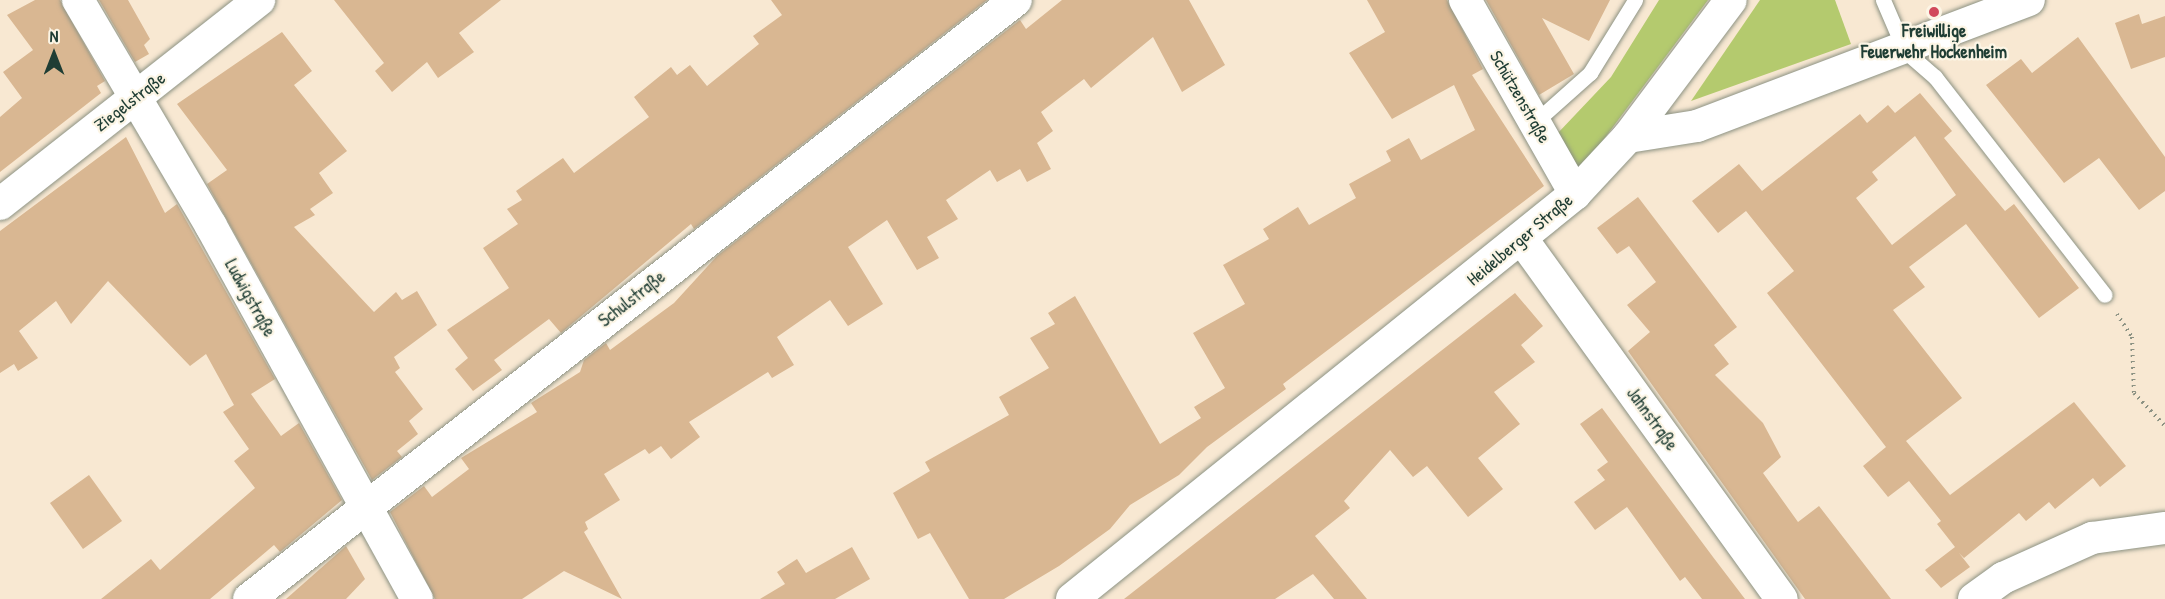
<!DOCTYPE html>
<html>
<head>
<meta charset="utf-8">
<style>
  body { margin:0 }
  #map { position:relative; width:2165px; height:599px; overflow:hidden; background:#f8e8d2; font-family:"Patrick Hand",sans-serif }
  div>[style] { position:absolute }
  .green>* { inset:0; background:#b4ca6e }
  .building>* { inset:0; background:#d9b792 }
  .path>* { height:4px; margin-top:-2px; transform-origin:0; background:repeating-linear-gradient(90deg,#8c9283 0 1.5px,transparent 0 6px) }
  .roads { filter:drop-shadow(0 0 2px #8c9283) drop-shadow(0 0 2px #8c9283) }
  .service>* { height:15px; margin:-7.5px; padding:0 7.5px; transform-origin:7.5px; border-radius:7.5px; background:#fff }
  .minor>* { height:32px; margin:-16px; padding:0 16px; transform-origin:16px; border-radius:16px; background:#fff }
  .dots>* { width:16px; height:16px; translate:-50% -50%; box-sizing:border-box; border:3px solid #fcf5e5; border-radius:50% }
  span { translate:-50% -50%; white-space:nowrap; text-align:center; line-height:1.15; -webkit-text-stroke:4.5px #fcf5e5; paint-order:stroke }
  .poi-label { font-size:18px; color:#1f3d34; font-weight:700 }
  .street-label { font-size:18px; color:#1f3d34 }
  .north { position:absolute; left:24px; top:24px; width:60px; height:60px; -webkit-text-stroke:4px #fcf5e5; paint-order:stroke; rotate:0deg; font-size:16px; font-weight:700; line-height:24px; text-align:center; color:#1f3d34 }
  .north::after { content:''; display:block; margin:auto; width:21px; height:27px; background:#1f3d34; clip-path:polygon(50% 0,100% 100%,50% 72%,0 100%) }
</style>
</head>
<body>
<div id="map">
  <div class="green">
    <i style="clip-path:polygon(1659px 0,1708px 0,1580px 171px,1557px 134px,1611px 77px)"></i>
    <i style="clip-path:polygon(1760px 0,1835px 0,1851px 44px,1691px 101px)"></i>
  </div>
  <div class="building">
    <i style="clip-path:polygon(35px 0,60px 0,105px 81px,97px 86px,101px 93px,0 172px,0 117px,22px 98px,3px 72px,33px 50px,7px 15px)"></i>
    <i style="clip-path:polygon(99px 0,128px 0,150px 39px,144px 45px,149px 54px,135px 62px)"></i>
    <i style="clip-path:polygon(334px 0,501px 0,459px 33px,474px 52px,438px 78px,427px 62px,392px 92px,375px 71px,384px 63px)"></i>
    <i style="clip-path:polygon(771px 0,987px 0,694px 229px,691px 224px,561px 333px,549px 319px,494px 360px,502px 370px,473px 391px,455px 369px,468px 358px,447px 330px,509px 288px,483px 248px,518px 224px,507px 209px,522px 200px,516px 191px,563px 158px,574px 173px,649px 117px,634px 97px,671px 67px,677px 75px,690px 65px,707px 86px,759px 44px,753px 36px,782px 15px)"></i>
    <i style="clip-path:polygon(1062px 0,1189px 0,1225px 65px,1182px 92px,1153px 37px,1091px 88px,1084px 79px,1041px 112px,1053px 131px,1037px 143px,1051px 169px,1027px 182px,1020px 169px,997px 182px,990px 170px,946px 200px,958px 219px,927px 237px,939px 258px,917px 270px,887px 220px,848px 247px,883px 304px,848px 326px,830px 300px,777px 337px,794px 365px,772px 378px,768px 372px,689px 422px,700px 437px,671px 459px,661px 446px,649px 454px,645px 449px,604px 474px,620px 500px,585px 522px,588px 529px,584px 532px,622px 599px,564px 571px,522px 599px,435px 599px,390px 512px,424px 486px,432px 497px,469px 469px,461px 458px,537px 412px,531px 403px,580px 372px,584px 360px,606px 343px,610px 350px,674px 303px,717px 256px,1020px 20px,1026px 29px)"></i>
    <i style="clip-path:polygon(1367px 0,1447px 0,1483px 69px,1472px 75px,1544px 186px,1283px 384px,1286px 389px,1207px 447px,1179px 475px,1130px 505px,1110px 529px,1059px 566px,1004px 599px,969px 599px,930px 533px,918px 539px,893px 493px,930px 471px,925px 462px,1009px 415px,999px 397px,1049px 368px,1030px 338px,1055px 324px,1048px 313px,1075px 296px,1160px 444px,1201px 418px,1194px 407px,1225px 388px,1193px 333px,1245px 304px,1223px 265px,1269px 239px,1263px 229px,1298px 207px,1309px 225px,1356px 198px,1349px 184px,1391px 161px,1386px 151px,1409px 138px,1421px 160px,1475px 130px,1454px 85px,1392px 119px,1349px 53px,1385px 32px)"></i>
    <i style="clip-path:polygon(1486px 0,1610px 0,1589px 41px,1542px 18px,1574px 74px,1539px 95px)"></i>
    <i style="clip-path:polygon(2139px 14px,2142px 24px,2165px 16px,2165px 57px,2131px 69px,2115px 23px)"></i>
    <i style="clip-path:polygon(282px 32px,312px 71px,294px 85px,347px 151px,319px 173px,333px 193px,310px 209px,315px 215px,294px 227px,374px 312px,396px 292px,402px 300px,417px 291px,437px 325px,394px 357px,400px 368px,395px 372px,423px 409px,409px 421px,418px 434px,397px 451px,402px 457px,372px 480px,207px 184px,227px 170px,177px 104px)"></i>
    <i style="clip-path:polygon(2078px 37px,2165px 157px,2165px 191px,2139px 210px,2099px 158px,2064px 183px,1986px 85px,2021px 59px,2032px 73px)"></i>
    <i style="clip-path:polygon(evenodd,1920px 93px,1952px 131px,1944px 138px,2005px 211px,2014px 204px,2079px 288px,2039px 318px,1966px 224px,1909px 267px,1925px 287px,1893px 310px,1962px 398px,1906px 441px,1950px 495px,2074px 402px,2126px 466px,2100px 487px,2093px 478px,2055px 509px,2049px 502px,2026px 521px,2019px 513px,1964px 558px,1959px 553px,1970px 567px,1941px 588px,1925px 570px,1955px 547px,1937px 524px,1941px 521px,1909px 481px,1888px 497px,1863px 466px,1886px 447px,1767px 293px,1794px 271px,1746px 211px,1718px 233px,1692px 201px,1739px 164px,1762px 191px,1860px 114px,1867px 123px,1888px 105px,1895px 113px,1920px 93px,1915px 136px,1956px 195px,1892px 245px,1856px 198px,1878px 180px,1872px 172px,1915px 136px)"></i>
    <i style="clip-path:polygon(126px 137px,165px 213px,177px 204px,275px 379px,251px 394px,281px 436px,299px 423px,342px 500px,280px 552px,274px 545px,210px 599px,101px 599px,151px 559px,160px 570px,255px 488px,234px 461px,249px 449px,223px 412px,234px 405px,206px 354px,190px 366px,108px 281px,71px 324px,56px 301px,19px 331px,38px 358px,18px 371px,14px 364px,0 373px,0 231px)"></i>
    <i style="clip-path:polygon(1638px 197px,1737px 327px,1714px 345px,1729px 364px,1715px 375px,1763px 423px,1781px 457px,1763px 473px,1798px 522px,1819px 506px,1891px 599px,1805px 599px,1628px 351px,1650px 332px,1627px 305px,1656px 282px,1629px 246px,1617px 254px,1597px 228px)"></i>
    <i style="clip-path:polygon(1515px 293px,1543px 326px,1521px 345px,1535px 362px,1494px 392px,1520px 424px,1478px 458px,1503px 489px,1468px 517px,1427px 466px,1413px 477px,1390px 450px,1344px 501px,1350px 508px,1315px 536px,1367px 599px,1334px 599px,1313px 574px,1275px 599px,1124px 599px)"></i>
    <i style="clip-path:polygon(1602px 408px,1713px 557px,1745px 599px,1702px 599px,1685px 577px,1680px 581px,1627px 507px,1595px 530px,1574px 502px,1605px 480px,1597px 470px,1608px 462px,1580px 424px)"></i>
    <i style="clip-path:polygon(89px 475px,122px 521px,83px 549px,50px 503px)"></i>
    <i style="clip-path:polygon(346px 546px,365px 579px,346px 599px,286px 599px)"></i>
    <i style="clip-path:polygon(852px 547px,870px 579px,835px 599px,760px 599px,785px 584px,777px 572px,797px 559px,806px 573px)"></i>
  </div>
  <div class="path">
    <i style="left:2117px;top:314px;width:27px;rotate:57deg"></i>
    <i style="left:2132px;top:337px;width:56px;rotate:88deg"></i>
    <i style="left:2134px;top:393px;width:45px;rotate:46.8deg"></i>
  </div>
  <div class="roads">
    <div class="service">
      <i style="left:1883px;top:0;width:56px;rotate:66.7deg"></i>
      <i style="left:1905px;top:51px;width:40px;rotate:41deg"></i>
      <i style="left:1935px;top:77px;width:276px;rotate:52.1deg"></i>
      <i style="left:1535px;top:122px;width:74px;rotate:-41.7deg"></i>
      <i style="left:1590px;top:73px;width:86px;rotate:-58.3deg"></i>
    </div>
    <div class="minor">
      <i style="left:78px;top:0;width:262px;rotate:59.5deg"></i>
      <i style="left:211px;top:226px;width:426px;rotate:61.1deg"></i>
      <i style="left:1465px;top:0;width:223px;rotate:60.4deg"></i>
      <i style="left:1628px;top:137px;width:70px;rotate:-9.1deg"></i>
      <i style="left:1697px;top:126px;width:355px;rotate:-20.8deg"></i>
      <i style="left:0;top:204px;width:330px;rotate:-38.2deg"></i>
      <i style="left:1522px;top:239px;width:444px;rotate:54.2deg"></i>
      <i style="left:249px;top:599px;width:973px;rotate:-37.99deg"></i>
      <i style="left:1072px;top:599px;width:646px;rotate:-38.84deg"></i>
      <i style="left:1575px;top:194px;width:78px;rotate:-47.1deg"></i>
      <i style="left:1628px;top:137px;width:171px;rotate:-53.1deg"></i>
      <i style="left:1974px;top:599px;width:36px;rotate:-36deg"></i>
      <i style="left:2003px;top:578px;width:98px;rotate:-24.2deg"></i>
      <i style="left:2092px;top:538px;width:74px;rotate:-7.8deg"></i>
    </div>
  </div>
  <div class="dots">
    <i style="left:1934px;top:12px;background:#d1495b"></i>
  </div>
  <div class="poi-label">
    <span style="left:1934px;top:42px">Freiwillige<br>Feuerwehr Hockenheim</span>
  </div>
  <div class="street-label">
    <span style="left:1520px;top:97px;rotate:60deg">Schützenstraße</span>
    <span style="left:130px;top:102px;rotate:-38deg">Ziegelstraße</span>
    <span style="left:1520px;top:240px;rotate:-40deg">Heidelberger Straße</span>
    <span style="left:250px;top:298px;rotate:61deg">Ludwigstraße</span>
    <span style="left:632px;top:299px;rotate:-38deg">Schulstraße</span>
    <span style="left:1652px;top:419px;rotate:54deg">Jahnstraße</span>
  </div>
  <div class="north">N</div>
</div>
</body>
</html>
